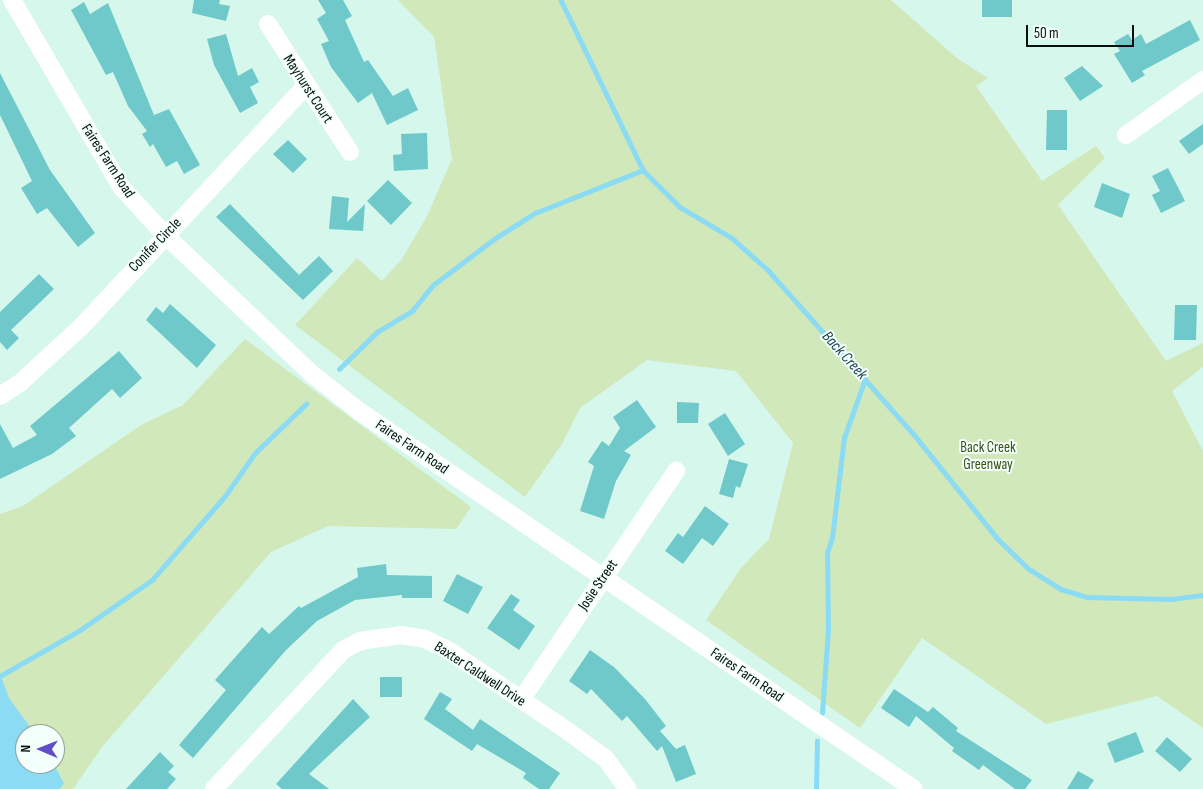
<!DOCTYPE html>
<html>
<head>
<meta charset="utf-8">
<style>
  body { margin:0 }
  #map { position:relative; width:1203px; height:789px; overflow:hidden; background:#d6f7ec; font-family:"Sofia Sans Condensed",sans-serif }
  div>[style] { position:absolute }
  .green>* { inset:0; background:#d0e8ba }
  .water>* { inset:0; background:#8adbf3 }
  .stream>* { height:4.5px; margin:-2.25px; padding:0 2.25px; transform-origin:2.25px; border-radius:2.25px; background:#8adbf3 }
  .building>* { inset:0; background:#6fc9ca }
  .minor>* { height:18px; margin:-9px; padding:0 9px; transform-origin:9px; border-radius:9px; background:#fff }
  span { translate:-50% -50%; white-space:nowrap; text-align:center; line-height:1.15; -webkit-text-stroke:4px #f2fffb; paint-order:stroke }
  .street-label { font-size:15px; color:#050f0c }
  .park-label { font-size:15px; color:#375214 }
  .water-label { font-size:16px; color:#1f4550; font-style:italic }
  .north { position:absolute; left:15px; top:724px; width:50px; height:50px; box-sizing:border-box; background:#f2fffb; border:1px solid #939f9b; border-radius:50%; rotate:271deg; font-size:14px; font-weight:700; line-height:20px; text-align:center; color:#050f0c }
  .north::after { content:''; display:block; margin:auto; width:18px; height:22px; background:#614dc5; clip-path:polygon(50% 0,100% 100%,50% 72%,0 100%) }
  .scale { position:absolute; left:1026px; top:25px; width:108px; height:22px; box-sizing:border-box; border:2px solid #050f0c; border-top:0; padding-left:6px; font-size:15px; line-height:18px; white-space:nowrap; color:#050f0c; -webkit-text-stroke:4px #f2fffb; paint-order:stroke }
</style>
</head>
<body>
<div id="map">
  <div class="green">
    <i style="clip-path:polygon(398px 0,891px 0,958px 59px,988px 78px,976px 86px,1042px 181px,1096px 146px,1105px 158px,1058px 205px,1166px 361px,1203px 343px,1203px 367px,1172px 391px,1203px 451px,1203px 728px,1157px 696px,1046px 724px,922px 638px,860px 728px,706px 620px,741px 568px,769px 539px,793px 443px,736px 371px,647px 360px,580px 408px,562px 444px,525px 497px,295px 325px,357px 258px,382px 281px,402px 259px,427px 216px,452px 159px,434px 37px)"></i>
    <i style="clip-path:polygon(evenodd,245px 339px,471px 507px,456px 529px,328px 526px,271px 552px,102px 747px,73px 789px,0 789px,0 514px,23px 506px,141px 425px,183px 405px,245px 339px,25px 734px,55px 734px,55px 764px,25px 764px,25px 734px)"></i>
  </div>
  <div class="water">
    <i style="clip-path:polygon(0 674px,9px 698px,35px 734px,25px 734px,25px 764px,54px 764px,64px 784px,59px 789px,0 789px)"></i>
  </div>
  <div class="stream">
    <i style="left:561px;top:0;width:189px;rotate:64.2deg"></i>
    <i style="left:643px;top:170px;width:52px;rotate:45deg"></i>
    <i style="left:680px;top:207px;width:61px;rotate:30.8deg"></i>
    <i style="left:732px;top:238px;width:48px;rotate:41.6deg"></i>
    <i style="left:768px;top:270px;width:217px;rotate:48.4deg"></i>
    <i style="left:912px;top:432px;width:137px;rotate:51.2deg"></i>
    <i style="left:998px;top:539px;width:43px;rotate:44.1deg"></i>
    <i style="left:1029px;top:569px;width:38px;rotate:32deg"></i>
    <i style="left:1061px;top:589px;width:27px;rotate:17deg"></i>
    <i style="left:1087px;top:597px;width:84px;rotate:1.4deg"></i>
    <i style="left:1171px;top:599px;width:32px;rotate:-7deg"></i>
    <i style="left:339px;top:369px;width:53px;rotate:-44.2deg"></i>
    <i style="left:377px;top:332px;width:41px;rotate:-31deg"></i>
    <i style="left:412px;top:311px;width:33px;rotate:-51deg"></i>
    <i style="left:433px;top:285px;width:80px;rotate:-36.9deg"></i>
    <i style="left:497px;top:237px;width:45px;rotate:-32.3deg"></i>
    <i style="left:535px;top:213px;width:116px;rotate:-21.7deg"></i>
    <i style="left:0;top:676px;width:92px;rotate:-29.9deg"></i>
    <i style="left:80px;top:630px;width:88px;rotate:-34.8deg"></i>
    <i style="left:152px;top:580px;width:111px;rotate:-49deg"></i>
    <i style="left:225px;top:496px;width:52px;rotate:-55.1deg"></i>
    <i style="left:255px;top:453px;width:71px;rotate:-43.9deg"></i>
    <i style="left:822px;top:713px;width:83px;rotate:-85.9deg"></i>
    <i style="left:828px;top:630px;width:77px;rotate:-90.7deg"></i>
    <i style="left:827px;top:553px;width:16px;rotate:-72deg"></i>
    <i style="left:832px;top:538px;width:101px;rotate:-83.2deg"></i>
    <i style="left:844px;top:438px;width:63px;rotate:-70.4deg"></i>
    <i style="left:816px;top:789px;width:48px;rotate:-88.8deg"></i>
  </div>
  <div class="building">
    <i style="clip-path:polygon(194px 0,220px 0,219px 4px,230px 6px,226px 21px,192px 13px)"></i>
    <i style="clip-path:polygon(318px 0,343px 0,352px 16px,345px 20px,364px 62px,368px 60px,393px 96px,408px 88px,418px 110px,387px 125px,372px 93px,358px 103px,331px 67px,321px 44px,329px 41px,317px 19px,326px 13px)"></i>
    <i style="clip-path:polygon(982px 0,1012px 0,1012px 17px,982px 17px)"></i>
    <i style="clip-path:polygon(84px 2px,90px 14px,108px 3px,154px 115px,169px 109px,200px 165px,184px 174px,177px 161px,166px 167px,153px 144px,150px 147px,142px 134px,147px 131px,128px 106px,113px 72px,106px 75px,71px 10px)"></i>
    <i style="clip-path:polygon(1190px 20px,1200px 40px,1142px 71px,1145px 75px,1132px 83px,1114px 54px,1120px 51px,1114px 42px,1128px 34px,1132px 40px,1141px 34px,1146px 44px)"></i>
    <i style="clip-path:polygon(226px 34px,238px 76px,252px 68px,259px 82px,250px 87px,258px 103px,240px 113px,214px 65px,207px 39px)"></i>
    <i style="clip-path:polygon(1082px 66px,1103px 86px,1080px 101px,1064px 78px)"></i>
    <i style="clip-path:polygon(0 73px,50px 170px,95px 233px,78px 247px,47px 208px,37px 214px,21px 188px,32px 181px,0 115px)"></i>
    <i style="clip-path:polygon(1047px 110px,1067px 110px,1067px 150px,1046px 150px)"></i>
    <i style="clip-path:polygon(1203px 124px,1203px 144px,1189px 154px,1179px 141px)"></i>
    <i style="clip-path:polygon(427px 133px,428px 169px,394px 171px,393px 155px,402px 154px,401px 134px)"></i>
    <i style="clip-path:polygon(288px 140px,307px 159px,293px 173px,273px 154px)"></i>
    <i style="clip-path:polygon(1168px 168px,1185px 201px,1161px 213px,1152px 195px,1160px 191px,1152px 176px)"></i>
    <i style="clip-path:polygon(388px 180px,412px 203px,391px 225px,367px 201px)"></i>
    <i style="clip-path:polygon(1102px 183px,1130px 194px,1122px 218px,1094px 207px)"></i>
    <i style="clip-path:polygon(332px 196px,349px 198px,347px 222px,365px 204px,363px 231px,329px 229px)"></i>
    <i style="clip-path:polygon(230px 204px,299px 275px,319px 256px,333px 271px,303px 300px,216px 217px)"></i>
    <i style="clip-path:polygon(39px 274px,54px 289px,11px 330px,19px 338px,7px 350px,0 342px,0 312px)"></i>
    <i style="clip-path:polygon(170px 304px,216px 345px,197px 368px,146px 320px,156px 307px,163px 313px)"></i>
    <i style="clip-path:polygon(1175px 305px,1197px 305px,1196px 340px,1174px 340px)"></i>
    <i style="clip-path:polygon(119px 351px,142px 378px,120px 398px,112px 389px,69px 428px,76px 436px,52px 454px,0 479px,0 424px,13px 448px,37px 435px,30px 426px)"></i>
    <i style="clip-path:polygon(637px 400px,656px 427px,624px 451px,631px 455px,616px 481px,604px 519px,580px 511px,594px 466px,588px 462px,602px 441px,609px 446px,620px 428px,613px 417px)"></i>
    <i style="clip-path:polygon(677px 402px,699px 403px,698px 423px,677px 423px)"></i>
    <i style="clip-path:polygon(725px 413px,745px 444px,728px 456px,708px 424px)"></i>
    <i style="clip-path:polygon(729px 459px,748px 464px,740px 488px,736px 486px,733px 498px,719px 494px)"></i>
    <i style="clip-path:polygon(705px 506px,729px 524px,713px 546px,702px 538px,683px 564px,665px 551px,678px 533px,683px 537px)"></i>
    <i style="clip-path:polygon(386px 564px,387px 575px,432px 576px,432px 598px,402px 598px,402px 595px,355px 600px,317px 621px,286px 650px,193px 758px,179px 745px,226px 690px,215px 680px,262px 627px,269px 634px,299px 606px,301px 608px,358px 577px,357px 568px)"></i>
    <i style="clip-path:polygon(457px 574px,483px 587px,468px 614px,443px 601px)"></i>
    <i style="clip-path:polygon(511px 594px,520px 600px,513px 610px,535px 626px,519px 650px,487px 628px)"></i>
    <i style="clip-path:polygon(590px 650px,614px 667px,645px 699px,666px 726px,660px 731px,676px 749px,685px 745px,696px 774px,676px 782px,662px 746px,657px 751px,627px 716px,622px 721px,591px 689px,587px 694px,569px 681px)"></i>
    <i style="clip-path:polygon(380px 677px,402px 677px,402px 697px,380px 697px)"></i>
    <i style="clip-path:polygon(894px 689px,928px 712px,933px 707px,958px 728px,956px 731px,1032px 780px,1025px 789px,1015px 789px,983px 765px,979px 770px,952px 751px,954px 748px,916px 716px,909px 727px,881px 708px)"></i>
    <i style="clip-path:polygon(440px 692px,452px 699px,445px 709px,473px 730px,480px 719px,560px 773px,549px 789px,539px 789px,523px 778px,526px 773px,477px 744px,472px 751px,424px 719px)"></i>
    <i style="clip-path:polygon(353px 699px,370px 717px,309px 774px,329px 789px,282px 789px,276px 784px)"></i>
    <i style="clip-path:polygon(1136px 732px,1144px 752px,1115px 763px,1107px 743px)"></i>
    <i style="clip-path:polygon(1167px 737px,1192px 759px,1180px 772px,1155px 751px)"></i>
    <i style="clip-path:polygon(160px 752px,174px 766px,168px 772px,176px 779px,167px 789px,126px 789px)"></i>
    <i style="clip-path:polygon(1078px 771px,1094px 780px,1088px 789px,1067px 789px)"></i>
  </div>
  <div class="minor">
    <i style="left:12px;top:0;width:218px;rotate:59.7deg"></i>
    <i style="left:122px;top:188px;width:64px;rotate:47.5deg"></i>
    <i style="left:165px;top:235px;width:204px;rotate:43.4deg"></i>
    <i style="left:313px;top:375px;width:58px;rotate:38deg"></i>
    <i style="left:359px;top:411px;width:671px;rotate:34.26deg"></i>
    <i style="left:268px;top:24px;width:152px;rotate:57.4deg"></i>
    <i style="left:1126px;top:135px;width:95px;rotate:-35.5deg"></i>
    <i style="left:0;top:396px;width:24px;rotate:-33deg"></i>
    <i style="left:20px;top:383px;width:83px;rotate:-42.6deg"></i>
    <i style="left:81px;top:327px;width:328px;rotate:-47deg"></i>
    <i style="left:521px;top:700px;width:277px;rotate:-55.9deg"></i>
    <i style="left:214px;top:789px;width:190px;rotate:-47.1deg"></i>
    <i style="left:343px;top:650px;width:19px;rotate:-28deg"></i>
    <i style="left:360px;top:641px;width:41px;rotate:-8.3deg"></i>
    <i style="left:401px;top:635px;width:24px;rotate:9deg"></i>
    <i style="left:425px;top:639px;width:25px;rotate:26deg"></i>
    <i style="left:448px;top:650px;width:146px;rotate:34.1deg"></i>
    <i style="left:569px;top:732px;width:46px;rotate:36.1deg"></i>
    <i style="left:606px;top:759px;width:37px;rotate:54deg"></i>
  </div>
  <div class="street-label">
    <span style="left:308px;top:89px;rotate:57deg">Mayhurst Court</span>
    <span style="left:108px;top:161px;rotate:57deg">Faires Farm Road</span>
    <span style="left:155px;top:245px;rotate:-46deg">Conifer Circle</span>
    <span style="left:412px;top:447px;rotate:34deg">Faires Farm Road</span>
    <span style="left:598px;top:585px;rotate:-56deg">Josie Street</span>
    <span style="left:480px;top:674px;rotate:33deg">Baxter Caldwell Drive</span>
    <span style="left:747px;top:675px;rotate:34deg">Faires Farm Road</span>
  </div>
  <div class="park-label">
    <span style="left:988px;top:456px">Back Creek<br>Greenway</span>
  </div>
  <div class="water-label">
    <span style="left:844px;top:356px;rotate:48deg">Back Creek</span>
  </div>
  <div class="north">N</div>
  <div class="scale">50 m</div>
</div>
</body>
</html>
